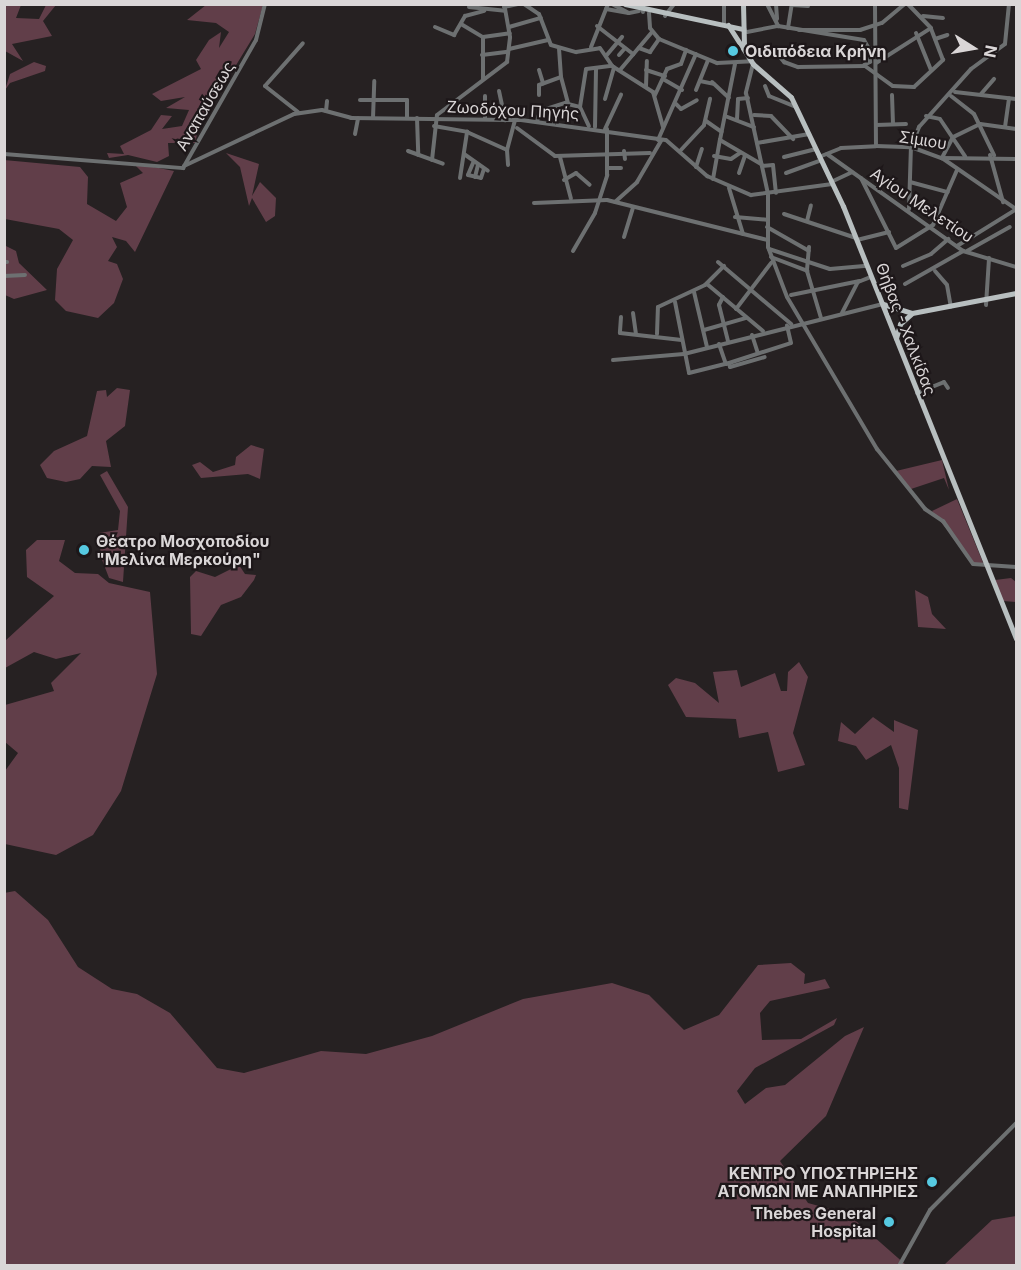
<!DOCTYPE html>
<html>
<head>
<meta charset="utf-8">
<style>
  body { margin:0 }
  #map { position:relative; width:1021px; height:1270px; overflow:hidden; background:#262122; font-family:Inter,sans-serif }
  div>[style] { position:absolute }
  .green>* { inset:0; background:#613e49 }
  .minor>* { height:4px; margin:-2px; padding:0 2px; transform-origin:2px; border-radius:2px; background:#6d7071 }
  .major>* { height:5px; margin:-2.5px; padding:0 2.5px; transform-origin:2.5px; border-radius:2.5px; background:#b8bfc0 }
  .dots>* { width:16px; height:16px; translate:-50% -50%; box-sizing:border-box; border:3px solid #1d1719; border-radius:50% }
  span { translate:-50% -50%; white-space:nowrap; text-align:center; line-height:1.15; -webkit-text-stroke:4.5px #1d1719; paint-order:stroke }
  .poi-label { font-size:16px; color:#dad6d7; font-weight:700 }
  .left { translate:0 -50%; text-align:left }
  .right { translate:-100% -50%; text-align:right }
  .street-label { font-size:16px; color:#dad6d7 }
  .frame { position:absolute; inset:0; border:6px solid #dad6d7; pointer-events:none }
  .north { position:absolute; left:943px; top:18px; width:60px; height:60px; -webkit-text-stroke:4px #1d1719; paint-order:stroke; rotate:101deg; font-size:16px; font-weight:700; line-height:24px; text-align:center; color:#dad6d7 }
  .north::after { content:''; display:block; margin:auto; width:21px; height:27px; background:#dad6d7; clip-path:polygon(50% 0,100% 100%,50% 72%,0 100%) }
</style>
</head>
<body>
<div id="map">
  <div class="green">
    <i style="clip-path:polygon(4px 5px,21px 5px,16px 18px,39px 19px,46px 5px,56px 5px,43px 21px,52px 36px,12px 44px,23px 61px,5px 51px)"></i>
    <i style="clip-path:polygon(206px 5px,263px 5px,255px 34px,199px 126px,195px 143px,168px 143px,169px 156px,157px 162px,128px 155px,109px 158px,107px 153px,124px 154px,120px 146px,151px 130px,161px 115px,172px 116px,162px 129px,182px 126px,189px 110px,166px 108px,185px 97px,161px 101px,152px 94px,201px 69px,196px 60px,209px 40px,221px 32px,219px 48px,229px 32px,216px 23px,187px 20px)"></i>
    <i style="clip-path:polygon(34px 62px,46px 66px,45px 71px,10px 83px,5px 90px,10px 74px)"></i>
    <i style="clip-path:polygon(226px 153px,259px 164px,252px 196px,260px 182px,276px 198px,275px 216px,266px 222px,252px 198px,249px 206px,240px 167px)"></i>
    <i style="clip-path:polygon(4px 160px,80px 167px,88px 177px,87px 204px,116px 221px,127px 207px,120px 183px,143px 173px,133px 163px,174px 171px,135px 252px,126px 241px,112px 237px,117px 247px,108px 261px,117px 264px,123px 279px,114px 303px,98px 318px,66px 311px,55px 300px,57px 269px,73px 240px,59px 229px,5px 219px)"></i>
    <i style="clip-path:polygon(4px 245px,16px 251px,19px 263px,47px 290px,14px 299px,5px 295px)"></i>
    <i style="clip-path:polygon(117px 388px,130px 390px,125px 426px,106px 441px,111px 467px,92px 466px,80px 479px,66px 482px,47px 478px,40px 465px,54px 451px,87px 436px,97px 391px,106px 390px,107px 397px)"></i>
    <i style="clip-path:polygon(251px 445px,264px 449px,260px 479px,248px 474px,201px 478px,192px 465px,200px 462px,213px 472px,235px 465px,236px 457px)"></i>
    <i style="clip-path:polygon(942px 460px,949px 490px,944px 478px,911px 489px,896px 471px)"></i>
    <i style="clip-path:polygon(107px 471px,128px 507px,123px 582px,109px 578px,101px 557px,99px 533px,118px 530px,120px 511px,100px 475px)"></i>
    <i style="clip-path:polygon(957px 499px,984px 565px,974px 563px,932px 511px)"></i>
    <i style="clip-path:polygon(37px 540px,65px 540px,59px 561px,75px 573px,98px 574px,109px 583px,150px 592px,157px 674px,121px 791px,93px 835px,56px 855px,5px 844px,5px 771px,18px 753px,5px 742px,5px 705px,54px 691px,51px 683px,81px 653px,56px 659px,34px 652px,5px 668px,5px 641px,54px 596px,27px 577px,26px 550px)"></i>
    <i style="clip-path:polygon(239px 565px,245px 574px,256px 575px,254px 580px,241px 597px,221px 605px,201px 636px,191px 634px,190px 577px,196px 571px,215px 577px)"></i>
    <i style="clip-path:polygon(1011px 578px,1016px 582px,1016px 602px,1003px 601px,995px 580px)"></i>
    <i style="clip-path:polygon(915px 590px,928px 597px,932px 614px,946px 629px,918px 627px)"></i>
    <i style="clip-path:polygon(799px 662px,808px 677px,793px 733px,805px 765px,778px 772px,768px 732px,739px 738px,736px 719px,686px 717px,668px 685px,676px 678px,695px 683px,719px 703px,713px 672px,737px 670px,741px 687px,775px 673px,781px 691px,787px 691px,788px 672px)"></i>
    <i style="clip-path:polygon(873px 717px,894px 732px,894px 720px,918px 730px,908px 810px,899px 808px,899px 768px,891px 745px,866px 760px,856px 746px,838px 741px,841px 722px,855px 734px)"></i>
    <i style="clip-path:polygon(15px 891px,48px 920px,78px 967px,112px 989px,137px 994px,170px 1013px,217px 1068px,244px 1073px,321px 1051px,366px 1054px,432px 1036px,523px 999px,612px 983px,649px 995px,684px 1030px,719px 1015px,758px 965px,791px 963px,805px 974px,804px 984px,825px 979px,830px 988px,770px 1001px,760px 1013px,762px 1040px,801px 1039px,837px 1018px,834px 1025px,755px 1068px,737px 1091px,745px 1104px,766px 1088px,785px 1085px,845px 1036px,864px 1027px,826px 1116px,780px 1161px,808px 1203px,848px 1214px,906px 1265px,5px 1265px,4px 893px)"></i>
    <i style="clip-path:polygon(1016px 1216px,1016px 1265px,918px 1265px,945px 1264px,992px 1220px)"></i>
  </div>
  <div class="minor">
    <i style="left:524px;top:4px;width:18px;rotate:34deg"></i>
    <i style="left:539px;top:14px;width:33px;rotate:69deg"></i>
    <i style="left:551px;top:45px;width:26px;rotate:16deg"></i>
    <i style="left:576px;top:52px;width:24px;rotate:-9deg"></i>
    <i style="left:600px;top:48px;width:22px;rotate:56deg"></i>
    <i style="left:612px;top:4px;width:19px;rotate:28deg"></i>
    <i style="left:629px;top:13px;width:10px;rotate:-11deg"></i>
    <i style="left:642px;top:4px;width:8px;rotate:83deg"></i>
    <i style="left:767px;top:4px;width:25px;rotate:63deg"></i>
    <i style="left:776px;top:4px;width:15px;rotate:86deg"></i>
    <i style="left:875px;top:4px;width:142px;rotate:89.6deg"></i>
    <i style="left:792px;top:5px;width:16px;rotate:4deg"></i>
    <i style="left:469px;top:7px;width:36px;rotate:6deg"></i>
    <i style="left:504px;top:7px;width:14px;rotate:-12deg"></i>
    <i style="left:606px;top:9px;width:23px;rotate:10deg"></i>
    <i style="left:649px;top:13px;width:15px;rotate:86deg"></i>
    <i style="left:650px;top:28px;width:14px;rotate:51deg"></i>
    <i style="left:659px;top:39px;width:63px;rotate:22.5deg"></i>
    <i style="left:717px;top:63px;width:35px;rotate:-3deg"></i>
    <i style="left:665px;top:16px;width:15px;rotate:-53deg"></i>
    <i style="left:923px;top:16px;width:20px;rotate:6deg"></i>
    <i style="left:461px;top:24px;width:26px;rotate:31deg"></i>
    <i style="left:483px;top:37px;width:42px;rotate:90deg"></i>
    <i style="left:724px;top:24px;width:20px;rotate:-90deg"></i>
    <i style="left:597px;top:26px;width:46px;rotate:37.9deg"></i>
    <i style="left:435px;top:27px;width:21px;rotate:23deg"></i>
    <i style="left:454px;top:35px;width:22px;rotate:-60deg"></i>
    <i style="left:465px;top:16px;width:20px;rotate:-15deg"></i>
    <i style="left:509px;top:27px;width:33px;rotate:-16deg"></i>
    <i style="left:788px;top:28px;width:24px;rotate:-81deg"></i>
    <i style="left:799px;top:30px;width:61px"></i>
    <i style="left:860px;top:30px;width:23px;rotate:-18deg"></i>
    <i style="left:882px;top:23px;width:30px;rotate:-40deg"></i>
    <i style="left:747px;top:32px;width:32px;rotate:-11deg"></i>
    <i style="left:778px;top:26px;width:87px;rotate:9.2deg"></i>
    <i style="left:864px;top:40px;width:10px;rotate:61deg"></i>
    <i style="left:869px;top:49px;width:6px"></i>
    <i style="left:916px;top:33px;width:40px;rotate:68deg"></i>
    <i style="left:483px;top:37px;width:27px;rotate:-8deg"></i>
    <i style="left:935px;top:39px;width:13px;rotate:-18deg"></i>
    <i style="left:744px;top:46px;width:30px;rotate:8deg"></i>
    <i style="left:774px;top:50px;width:16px;rotate:50deg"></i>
    <i style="left:784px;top:62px;width:15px;rotate:20deg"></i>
    <i style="left:798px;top:67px;width:67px;rotate:-0.9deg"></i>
    <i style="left:865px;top:66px;width:34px;rotate:36deg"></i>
    <i style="left:893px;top:86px;width:21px;rotate:3deg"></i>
    <i style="left:914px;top:87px;width:40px;rotate:-43deg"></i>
    <i style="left:943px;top:60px;width:34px;rotate:-111deg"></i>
    <i style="left:931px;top:28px;width:33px;rotate:-134deg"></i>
    <i style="left:591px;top:47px;width:46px;rotate:-68.4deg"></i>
    <i style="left:639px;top:48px;width:12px;rotate:20deg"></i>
    <i style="left:650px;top:52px;width:16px;rotate:-55deg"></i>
    <i style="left:509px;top:49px;width:40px;rotate:-13deg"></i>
    <i style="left:482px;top:55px;width:26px;rotate:-7deg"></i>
    <i style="left:619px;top:55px;width:9px;rotate:-49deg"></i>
    <i style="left:606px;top:56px;width:25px;rotate:-50deg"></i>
    <i style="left:876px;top:63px;width:65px;rotate:-32.5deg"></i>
    <i style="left:735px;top:64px;width:77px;rotate:101.2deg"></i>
    <i style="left:720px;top:140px;width:48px;rotate:30.3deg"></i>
    <i style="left:753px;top:64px;width:30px;rotate:104deg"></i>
    <i style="left:746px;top:93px;width:103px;rotate:77.7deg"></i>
    <i style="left:768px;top:194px;width:53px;rotate:90deg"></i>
    <i style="left:768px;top:247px;width:53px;rotate:69.2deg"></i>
    <i style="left:787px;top:297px;width:177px;rotate:59.4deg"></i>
    <i style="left:877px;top:449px;width:77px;rotate:51.3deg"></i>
    <i style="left:925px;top:509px;width:22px;rotate:34deg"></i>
    <i style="left:943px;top:521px;width:52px;rotate:55.1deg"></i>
    <i style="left:973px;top:564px;width:43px;rotate:4deg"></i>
    <i style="left:864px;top:65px;width:7px;rotate:-27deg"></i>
    <i style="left:870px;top:62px;width:13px;rotate:-94deg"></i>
    <i style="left:539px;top:70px;width:14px;rotate:73deg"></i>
    <i style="left:620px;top:70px;width:50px;rotate:-49.9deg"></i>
    <i style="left:646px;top:70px;width:20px;rotate:18deg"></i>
    <i style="left:561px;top:77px;width:28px;rotate:75deg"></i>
    <i style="left:568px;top:104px;width:12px;rotate:14deg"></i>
    <i style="left:580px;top:107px;width:21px;rotate:65deg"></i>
    <i style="left:663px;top:79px;width:22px;rotate:30deg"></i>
    <i style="left:700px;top:81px;width:14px;rotate:12deg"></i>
    <i style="left:712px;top:82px;width:23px;rotate:43deg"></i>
    <i style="left:646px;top:86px;width:25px;rotate:-88deg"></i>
    <i style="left:765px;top:86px;width:11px;rotate:68deg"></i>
    <i style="left:769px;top:96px;width:29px;rotate:22deg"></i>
    <i style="left:696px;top:90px;width:32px;rotate:-68deg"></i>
    <i style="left:499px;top:91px;width:30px;rotate:78deg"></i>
    <i style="left:955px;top:92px;width:61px;rotate:6.5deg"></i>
    <i style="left:981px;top:94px;width:20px;rotate:-49deg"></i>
    <i style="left:539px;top:95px;width:10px;rotate:-90deg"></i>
    <i style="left:539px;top:85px;width:23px;rotate:-20deg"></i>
    <i style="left:561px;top:77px;width:28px;rotate:-94deg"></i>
    <i style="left:655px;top:95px;width:29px;rotate:-65deg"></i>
    <i style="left:667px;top:69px;width:15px;rotate:-20deg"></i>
    <i style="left:681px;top:64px;width:15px;rotate:-70deg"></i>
    <i style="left:892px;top:95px;width:29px;rotate:88deg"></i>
    <i style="left:485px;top:96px;width:23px;rotate:90deg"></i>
    <i style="left:951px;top:96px;width:29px;rotate:38deg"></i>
    <i style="left:974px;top:114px;width:46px;rotate:64deg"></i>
    <i style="left:605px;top:99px;width:33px;rotate:-74deg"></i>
    <i style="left:360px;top:100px;width:47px"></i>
    <i style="left:407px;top:100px;width:18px;rotate:90deg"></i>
    <i style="left:676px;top:104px;width:7px;rotate:45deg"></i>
    <i style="left:681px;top:109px;width:18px;rotate:-29deg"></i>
    <i style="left:580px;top:107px;width:38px;rotate:-81deg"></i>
    <i style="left:586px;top:69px;width:26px;rotate:-7deg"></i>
    <i style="left:612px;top:66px;width:49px;rotate:32.4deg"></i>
    <i style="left:653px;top:92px;width:36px;rotate:74deg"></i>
    <i style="left:326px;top:111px;width:10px;rotate:-84deg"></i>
    <i style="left:298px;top:112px;width:42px;rotate:-141.8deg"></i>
    <i style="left:265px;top:86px;width:57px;rotate:-48.5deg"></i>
    <i style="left:754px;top:115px;width:17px;rotate:3deg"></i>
    <i style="left:771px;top:116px;width:32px;rotate:46deg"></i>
    <i style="left:725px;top:116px;width:31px;rotate:21deg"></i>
    <i style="left:926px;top:116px;width:14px;rotate:12deg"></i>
    <i style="left:940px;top:119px;width:45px;rotate:56deg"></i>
    <i style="left:373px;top:118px;width:37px;rotate:-88deg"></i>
    <i style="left:417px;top:118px;width:37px;rotate:88deg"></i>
    <i style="left:737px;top:119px;width:20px;rotate:-87deg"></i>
    <i style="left:738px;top:99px;width:10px;rotate:-6deg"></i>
    <i style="left:706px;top:121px;width:19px;rotate:35deg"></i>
    <i style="left:537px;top:122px;width:11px;rotate:-75deg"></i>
    <i style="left:540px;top:111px;width:28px;rotate:-18deg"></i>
    <i style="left:876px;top:125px;width:30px;rotate:-2deg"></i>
    <i style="left:434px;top:126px;width:34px;rotate:10deg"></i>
    <i style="left:467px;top:132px;width:44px;rotate:24.2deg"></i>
    <i style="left:507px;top:150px;width:31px;rotate:-75deg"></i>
    <i style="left:595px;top:127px;width:59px;rotate:-89deg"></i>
    <i style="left:1005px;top:127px;width:29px;rotate:-82deg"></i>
    <i style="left:517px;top:128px;width:47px;rotate:36.4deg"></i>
    <i style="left:555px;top:156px;width:95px;rotate:-1.8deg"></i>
    <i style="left:605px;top:129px;width:38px;rotate:-65deg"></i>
    <i style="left:1016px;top:129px;width:36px;rotate:-172deg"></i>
    <i style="left:980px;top:124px;width:30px;rotate:154deg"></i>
    <i style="left:953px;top:137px;width:24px;rotate:118deg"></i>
    <i style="left:942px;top:158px;width:90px;rotate:34.6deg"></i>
    <i style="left:355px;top:134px;width:16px;rotate:-79deg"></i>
    <i style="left:658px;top:140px;width:94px;rotate:-66.2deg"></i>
    <i style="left:757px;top:143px;width:53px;rotate:-9.8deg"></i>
    <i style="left:507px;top:150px;width:15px;rotate:86deg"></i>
    <i style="left:408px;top:151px;width:37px;rotate:20deg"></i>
    <i style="left:624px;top:151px;width:8px;rotate:83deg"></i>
    <i style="left:680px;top:151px;width:35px;rotate:-47deg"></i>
    <i style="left:704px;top:125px;width:27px;rotate:-77deg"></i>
    <i style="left:4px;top:154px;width:180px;rotate:4.5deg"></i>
    <i style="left:183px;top:168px;width:147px;rotate:-60.3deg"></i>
    <i style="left:256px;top:40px;width:37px;rotate:-76deg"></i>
    <i style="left:464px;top:154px;width:29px;rotate:35deg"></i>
    <i style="left:827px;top:154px;width:167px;rotate:35.5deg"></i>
    <i style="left:963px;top:251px;width:55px;rotate:16.8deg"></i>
    <i style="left:990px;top:155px;width:49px;rotate:74.5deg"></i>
    <i style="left:714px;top:156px;width:17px;rotate:10deg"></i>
    <i style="left:731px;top:159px;width:11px;rotate:-34deg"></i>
    <i style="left:560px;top:157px;width:43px;rotate:75.3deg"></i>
    <i style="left:784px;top:157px;width:33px;rotate:-14deg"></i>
    <i style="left:819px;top:157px;width:24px;rotate:-22deg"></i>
    <i style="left:841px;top:148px;width:35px;rotate:-3deg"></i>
    <i style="left:876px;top:146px;width:35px;rotate:2deg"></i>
    <i style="left:911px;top:147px;width:33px;rotate:20deg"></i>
    <i style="left:942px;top:158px;width:74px;rotate:0.8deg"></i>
    <i style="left:432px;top:160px;width:45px;rotate:-83.7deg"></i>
    <i style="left:437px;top:115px;width:88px;rotate:-37.1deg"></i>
    <i style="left:507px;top:62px;width:25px;rotate:-83deg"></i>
    <i style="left:510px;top:37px;width:34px;rotate:-100deg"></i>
    <i style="left:473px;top:163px;width:13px;rotate:113deg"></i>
    <i style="left:468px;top:175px;width:13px;rotate:13deg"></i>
    <i style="left:481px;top:178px;width:9px;rotate:-72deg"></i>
    <i style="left:184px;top:166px;width:122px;rotate:-25.3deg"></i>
    <i style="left:294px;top:114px;width:28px;rotate:-8deg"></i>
    <i style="left:322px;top:110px;width:30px;rotate:15deg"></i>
    <i style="left:351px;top:118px;width:170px;rotate:0.7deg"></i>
    <i style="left:521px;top:120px;width:146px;rotate:7.9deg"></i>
    <i style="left:666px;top:140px;width:55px;rotate:41.3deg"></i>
    <i style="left:707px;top:176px;width:48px;rotate:23.4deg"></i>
    <i style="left:751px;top:195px;width:82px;rotate:-7.7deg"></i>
    <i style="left:762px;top:166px;width:11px;rotate:-5deg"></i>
    <i style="left:773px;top:165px;width:28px;rotate:84deg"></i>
    <i style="left:696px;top:167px;width:19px;rotate:-72deg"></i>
    <i style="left:608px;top:168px;width:13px"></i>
    <i style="left:739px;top:173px;width:18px;rotate:-71deg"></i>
    <i style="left:786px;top:173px;width:37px;rotate:-20deg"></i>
    <i style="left:475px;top:177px;width:12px;rotate:-76deg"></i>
    <i style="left:460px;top:178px;width:47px;rotate:-81.3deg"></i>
    <i style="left:861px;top:178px;width:78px;rotate:63.4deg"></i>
    <i style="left:896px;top:248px;width:44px;rotate:-31.9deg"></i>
    <i style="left:933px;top:225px;width:60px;rotate:-66.4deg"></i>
    <i style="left:713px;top:179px;width:40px;rotate:-80deg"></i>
    <i style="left:564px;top:180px;width:14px;rotate:-30deg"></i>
    <i style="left:576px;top:173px;width:18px;rotate:41deg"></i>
    <i style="left:831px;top:182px;width:23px;rotate:-25deg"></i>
    <i style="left:910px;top:182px;width:39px;rotate:15deg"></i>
    <i style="left:729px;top:188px;width:48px;rotate:73.1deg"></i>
    <i style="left:615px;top:202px;width:30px;rotate:-42deg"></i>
    <i style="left:637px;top:182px;width:48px;rotate:-59.7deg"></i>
    <i style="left:534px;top:203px;width:73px;rotate:-2.4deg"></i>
    <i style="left:607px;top:200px;width:166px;rotate:14deg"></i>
    <i style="left:909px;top:209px;width:62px;rotate:-88.2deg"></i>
    <i style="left:911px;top:147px;width:22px;rotate:-68deg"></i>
    <i style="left:919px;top:127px;width:78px;rotate:-48.1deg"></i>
    <i style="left:971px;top:69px;width:42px;rotate:-36.3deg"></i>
    <i style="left:1005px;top:44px;width:40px;rotate:-84.3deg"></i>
    <i style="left:784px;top:214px;width:76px;rotate:18.4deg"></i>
    <i style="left:735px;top:217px;width:32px;rotate:5deg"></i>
    <i style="left:807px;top:221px;width:16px;rotate:-76deg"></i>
    <i style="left:767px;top:227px;width:48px;rotate:29.7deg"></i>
    <i style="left:624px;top:237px;width:30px;rotate:-73deg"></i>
    <i style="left:857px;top:240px;width:33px;rotate:-14deg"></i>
    <i style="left:957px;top:246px;width:68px;rotate:-31.8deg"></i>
    <i style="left:809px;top:247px;width:24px;rotate:95deg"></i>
    <i style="left:807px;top:271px;width:49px;rotate:73.4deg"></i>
    <i style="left:769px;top:249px;width:64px;rotate:18.2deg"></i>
    <i style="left:830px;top:269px;width:37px;rotate:-5deg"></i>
    <i style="left:573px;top:251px;width:44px;rotate:-59.9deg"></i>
    <i style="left:595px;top:213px;width:40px;rotate:-72deg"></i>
    <i style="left:607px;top:175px;width:46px;rotate:-90deg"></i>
    <i style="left:967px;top:251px;width:49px;rotate:-29.2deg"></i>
    <i style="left:771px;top:257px;width:39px;rotate:21deg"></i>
    <i style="left:4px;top:262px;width:3px"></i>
    <i style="left:718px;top:262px;width:96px;rotate:40.3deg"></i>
    <i style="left:903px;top:266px;width:30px;rotate:-23deg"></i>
    <i style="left:931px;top:254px;width:23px;rotate:-41deg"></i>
    <i style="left:935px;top:271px;width:18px;rotate:49deg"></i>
    <i style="left:947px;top:285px;width:22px;rotate:80deg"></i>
    <i style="left:4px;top:276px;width:21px;rotate:-3deg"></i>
    <i style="left:707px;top:284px;width:73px;rotate:40deg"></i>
    <i style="left:905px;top:284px;width:67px;rotate:-29.6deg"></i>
    <i style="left:694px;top:292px;width:57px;rotate:76.7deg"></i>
    <i style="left:791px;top:295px;width:70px;rotate:-11.5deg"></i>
    <i style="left:723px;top:297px;width:9px;rotate:117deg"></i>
    <i style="left:719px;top:305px;width:38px;rotate:76deg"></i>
    <i style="left:675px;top:302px;width:72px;rotate:78.8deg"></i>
    <i style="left:689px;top:373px;width:38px;rotate:-14deg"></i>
    <i style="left:986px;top:305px;width:47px;rotate:-86.3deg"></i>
    <i style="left:736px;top:309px;width:58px;rotate:-52.7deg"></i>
    <i style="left:633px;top:313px;width:21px;rotate:82deg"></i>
    <i style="left:842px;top:313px;width:35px;rotate:-63deg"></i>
    <i style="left:858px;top:282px;width:14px;rotate:-21deg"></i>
    <i style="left:621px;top:317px;width:16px;rotate:94deg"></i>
    <i style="left:620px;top:333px;width:62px;rotate:6.4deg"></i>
    <i style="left:704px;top:330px;width:44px;rotate:-15.9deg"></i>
    <i style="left:657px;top:334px;width:27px;rotate:-88deg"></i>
    <i style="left:658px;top:307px;width:52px;rotate:-25.1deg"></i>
    <i style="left:705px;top:285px;width:27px;rotate:-45deg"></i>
    <i style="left:752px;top:335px;width:19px;rotate:72deg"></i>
    <i style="left:719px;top:344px;width:21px;rotate:71deg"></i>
    <i style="left:726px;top:364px;width:68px;rotate:-17.9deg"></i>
    <i style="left:791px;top:343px;width:18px;rotate:-103deg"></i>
    <i style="left:613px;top:360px;width:71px;rotate:-4.8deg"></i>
    <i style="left:684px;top:354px;width:205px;rotate:-14.1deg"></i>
    <i style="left:729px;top:363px;width:4px;rotate:76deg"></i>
    <i style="left:730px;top:367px;width:36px;rotate:-16deg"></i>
    <i style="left:917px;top:393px;width:29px;rotate:-22deg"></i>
    <i style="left:944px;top:382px;width:7px;rotate:56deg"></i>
    <i style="left:899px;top:1266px;width:64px;rotate:-61deg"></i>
    <i style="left:930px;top:1210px;width:122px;rotate:-45.3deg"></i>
  </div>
  <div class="major">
    <i style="left:625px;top:4px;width:121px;rotate:12deg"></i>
    <i style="left:743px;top:4px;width:40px;rotate:88.6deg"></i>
    <i style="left:728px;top:25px;width:46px;rotate:57.3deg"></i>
    <i style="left:753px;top:64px;width:50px;rotate:41deg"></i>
    <i style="left:791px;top:97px;width:121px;rotate:64.5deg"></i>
    <i style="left:843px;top:206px;width:466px;rotate:68.2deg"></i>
    <i style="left:883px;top:304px;width:30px;rotate:17deg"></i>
    <i style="left:912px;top:313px;width:106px;rotate:-10.9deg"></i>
    <i style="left:896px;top:338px;width:15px;rotate:-74deg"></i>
    <i style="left:900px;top:324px;width:15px;rotate:-42deg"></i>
  </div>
  <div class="dots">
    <i style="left:733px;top:51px;background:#56c9e1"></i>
    <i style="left:84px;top:550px;background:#56c9e1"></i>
    <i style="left:932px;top:1182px;background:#56c9e1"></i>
    <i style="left:889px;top:1222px;background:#56c9e1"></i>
  </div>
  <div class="poi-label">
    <span class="left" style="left:745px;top:51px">Οιδιπόδεια Κρήνη</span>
    <span class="left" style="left:96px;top:550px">Θέατρο Μοσχοποδίου<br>"Μελίνα Μερκούρη"</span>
    <span class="right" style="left:918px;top:1182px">ΚΕΝΤΡΟ ΥΠΟΣΤΗΡΙΞΗΣ<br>ΑΤΟΜΩΝ ΜΕ ΑΝΑΠΗΡΙΕΣ</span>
    <span class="right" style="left:876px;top:1222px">Thebes General<br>Hospital</span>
  </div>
  <div class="street-label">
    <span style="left:205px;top:106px;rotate:-60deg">Αναπαύσεως</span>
    <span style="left:513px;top:110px;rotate:3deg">Ζωοδόχου Πηγής</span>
    <span style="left:923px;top:140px;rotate:9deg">Σίμιου</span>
    <span style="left:922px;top:205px;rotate:34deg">Αγίου Μελετίου</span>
    <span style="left:906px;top:329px;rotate:69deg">Θήβας - Χαλκίδας</span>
  </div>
  <div class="frame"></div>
  <div class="north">N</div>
</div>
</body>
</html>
